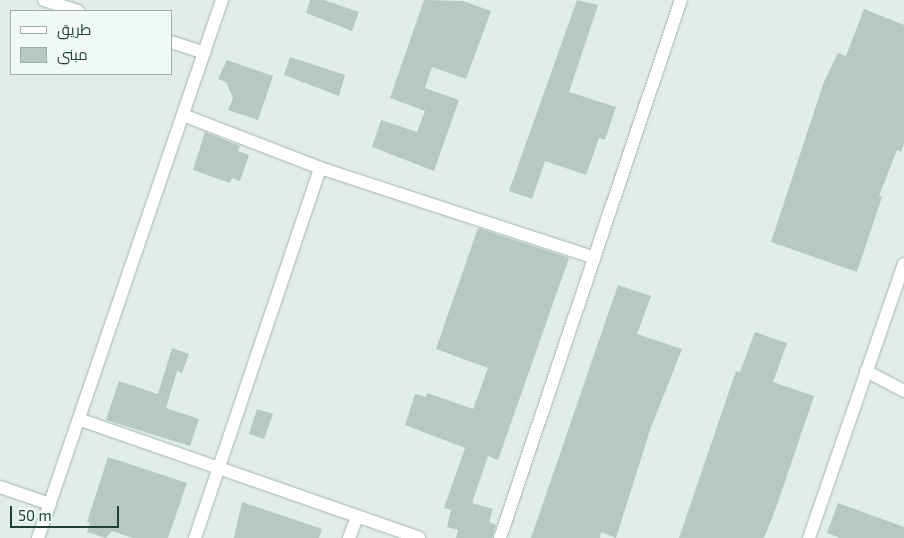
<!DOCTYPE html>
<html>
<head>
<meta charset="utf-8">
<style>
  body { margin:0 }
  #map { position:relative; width:904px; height:538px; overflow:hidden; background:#e0ede8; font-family:"Exo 2",Cairo,sans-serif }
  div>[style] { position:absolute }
  .building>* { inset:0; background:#b5c8c1 }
  .roads { filter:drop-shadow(0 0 1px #a2b6b0) drop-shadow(0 0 1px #a2b6b0) }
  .minor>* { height:12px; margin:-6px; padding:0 6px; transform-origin:6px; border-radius:6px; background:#fff }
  span { translate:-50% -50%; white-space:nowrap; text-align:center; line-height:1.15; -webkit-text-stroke:4px #f1f9f6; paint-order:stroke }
  .legend { position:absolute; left:10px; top:10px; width:162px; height:65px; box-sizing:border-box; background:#f1f9f6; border:1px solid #9dafaa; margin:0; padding:6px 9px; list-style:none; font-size:15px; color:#1f4038 }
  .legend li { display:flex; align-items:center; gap:10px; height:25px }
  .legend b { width:25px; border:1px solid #9dafaa }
  .scale { position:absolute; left:10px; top:506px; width:109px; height:22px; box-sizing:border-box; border:2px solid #1f4038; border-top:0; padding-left:6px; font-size:15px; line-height:18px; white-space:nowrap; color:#1f4038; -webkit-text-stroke:4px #f1f9f6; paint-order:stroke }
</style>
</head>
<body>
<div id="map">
  <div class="building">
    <i style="clip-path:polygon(310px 0,324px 0,359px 12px,352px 31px,306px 13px)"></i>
    <i style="clip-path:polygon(424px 0,463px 1px,491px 11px,466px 79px,432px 67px,425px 88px,459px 100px,434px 171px,372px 147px,381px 120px,417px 132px,425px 111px,390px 98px)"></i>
    <i style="clip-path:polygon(577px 0,598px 5px,569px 92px,616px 107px,605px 140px,599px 138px,586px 175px,545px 161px,532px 199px,509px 191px)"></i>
    <i style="clip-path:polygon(864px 9px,904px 25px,904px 144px,901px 152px,897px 150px,879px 196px,882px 197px,857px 272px,771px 242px,824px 82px,838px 53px,846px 56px)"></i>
    <i style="clip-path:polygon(290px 57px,345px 75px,339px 96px,284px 75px)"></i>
    <i style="clip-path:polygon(227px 60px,273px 76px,258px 120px,228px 110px,233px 98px,226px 82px,218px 79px)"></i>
    <i style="clip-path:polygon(205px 132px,240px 146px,238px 151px,249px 155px,240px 181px,232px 178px,230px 183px,193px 170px)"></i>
    <i style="clip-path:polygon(478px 228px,569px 258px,498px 460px,488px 456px,472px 503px,493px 509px,489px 522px,496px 525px,492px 538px,456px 538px,458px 530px,447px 527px,451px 510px,444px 508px,465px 448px,405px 425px,415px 394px,426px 397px,427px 393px,473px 409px,488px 368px,436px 349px)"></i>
    <i style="clip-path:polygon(618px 285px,651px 296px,637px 334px,682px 349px,650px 430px,616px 538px,601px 532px,600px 538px,531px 538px)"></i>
    <i style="clip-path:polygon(755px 332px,787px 343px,773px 382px,814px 396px,776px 508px,764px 538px,679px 538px,736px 371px,740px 372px)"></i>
    <i style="clip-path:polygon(172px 348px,189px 354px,182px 373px,177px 371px,166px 408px,199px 419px,190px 446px,106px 420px,119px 381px,158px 394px)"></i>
    <i style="clip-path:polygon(257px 409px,273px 414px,264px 439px,249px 434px)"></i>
    <i style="clip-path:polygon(108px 457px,187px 483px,168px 538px,133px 538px,112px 531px,106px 538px,87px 532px,90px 523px,87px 522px)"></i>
    <i style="clip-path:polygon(242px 502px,322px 529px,319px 538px,234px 538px)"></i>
    <i style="clip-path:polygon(838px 503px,904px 527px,904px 538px,840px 538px,827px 533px)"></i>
  </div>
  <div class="roads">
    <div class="minor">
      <i style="left:44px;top:0;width:36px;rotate:18deg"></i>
      <i style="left:171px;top:42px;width:35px;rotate:18deg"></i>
      <i style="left:183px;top:115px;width:147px;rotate:21.1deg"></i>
      <i style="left:320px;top:168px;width:286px;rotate:18.1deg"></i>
      <i style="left:866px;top:371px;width:43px;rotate:27.8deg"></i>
      <i style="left:81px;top:420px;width:358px;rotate:19.2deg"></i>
      <i style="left:0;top:487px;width:53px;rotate:18.8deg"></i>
      <i style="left:38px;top:538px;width:569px;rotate:-71.12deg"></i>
      <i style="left:195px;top:538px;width:391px;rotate:-71.3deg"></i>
      <i style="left:349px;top:538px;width:22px;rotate:-69deg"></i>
      <i style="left:500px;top:538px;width:568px;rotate:-71.41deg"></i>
      <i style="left:809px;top:538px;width:290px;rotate:-70.9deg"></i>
    </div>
  </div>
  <ul class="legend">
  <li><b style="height:6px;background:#fff"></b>طريق</li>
  <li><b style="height:14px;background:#b5c8c1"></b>مبنى</li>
  </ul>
  <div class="scale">50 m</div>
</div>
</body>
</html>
